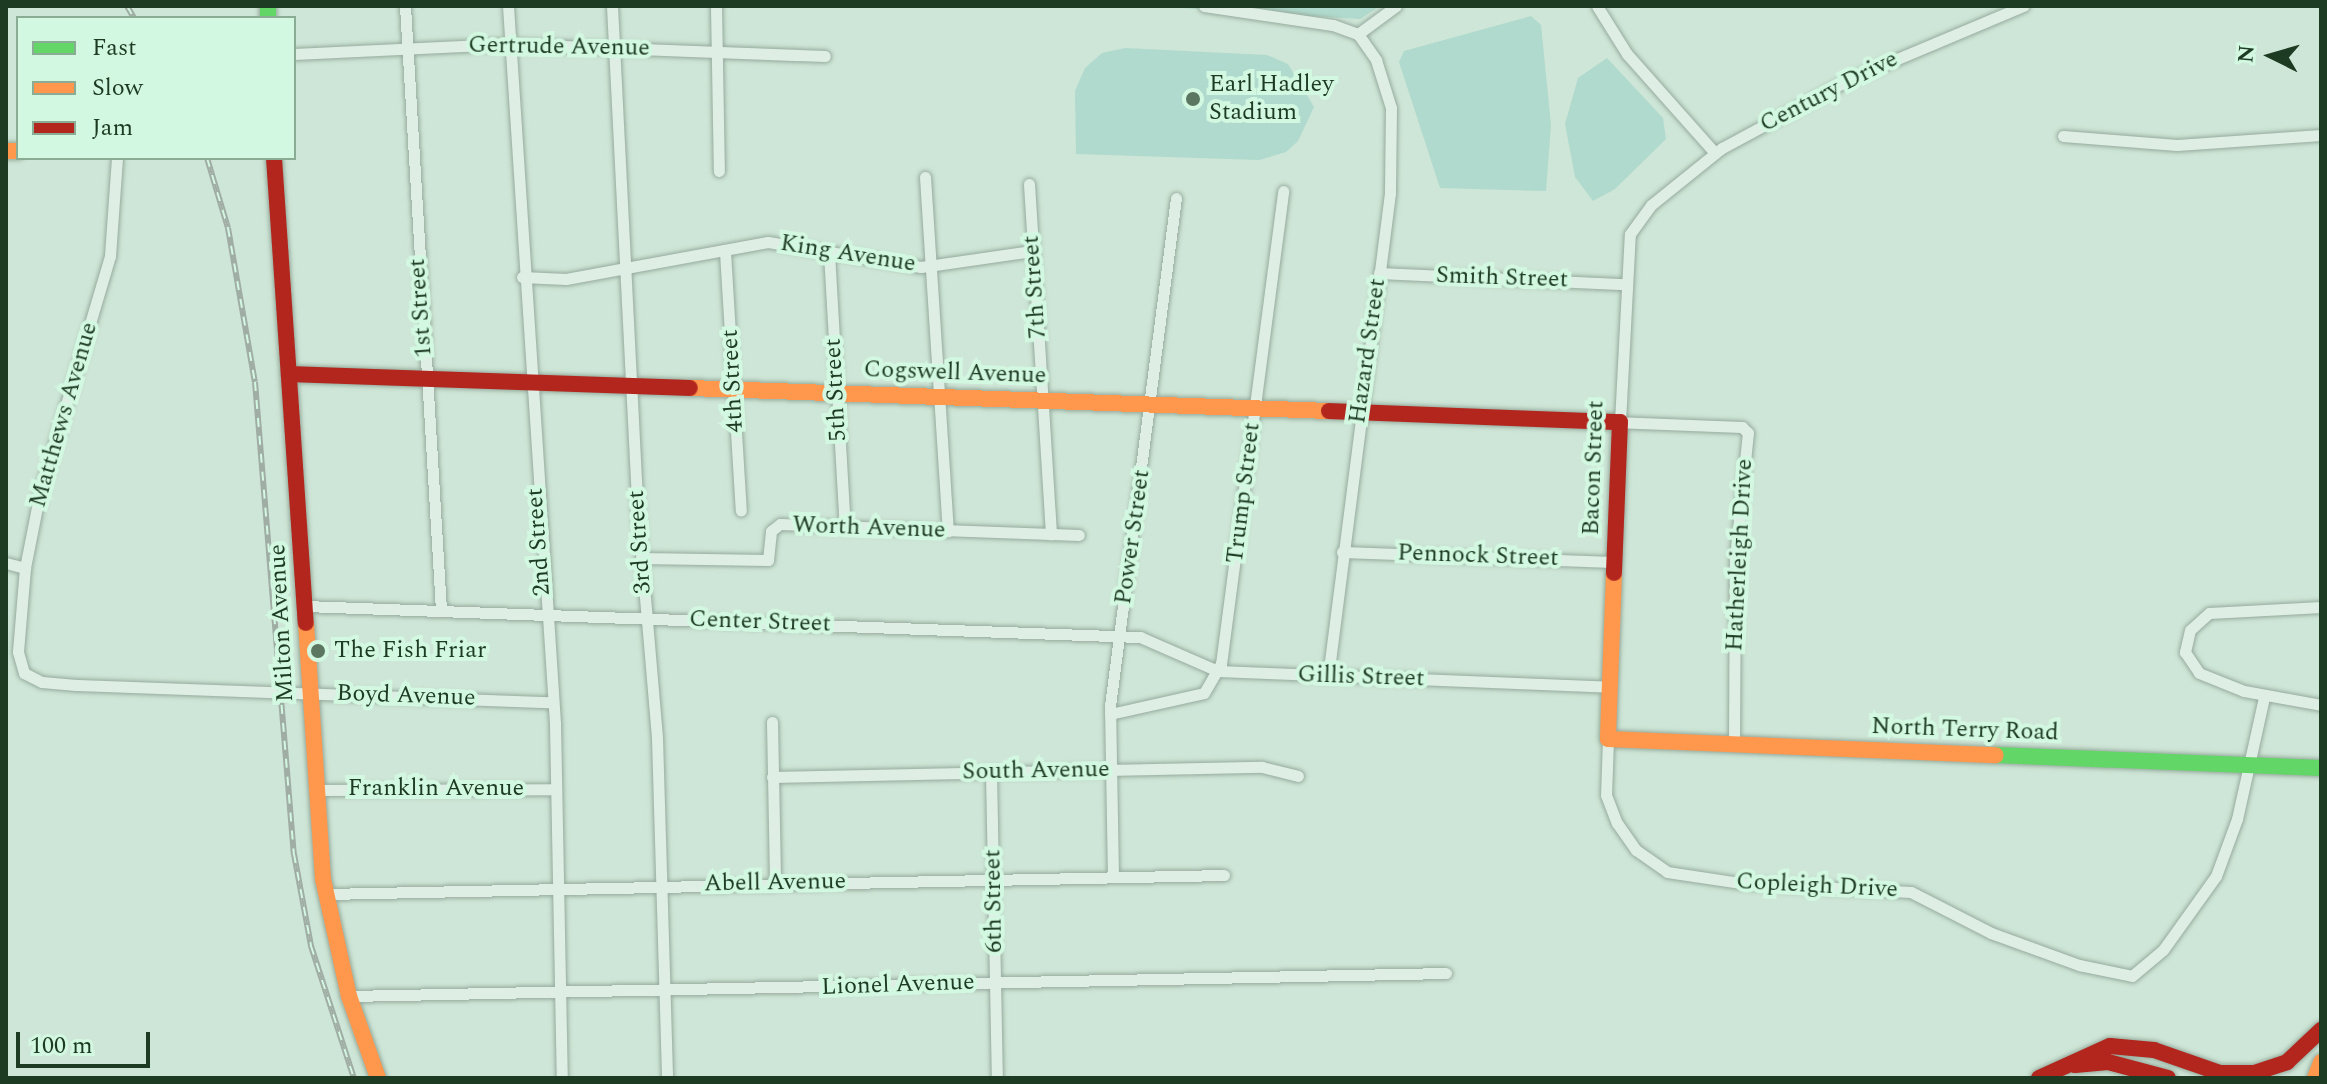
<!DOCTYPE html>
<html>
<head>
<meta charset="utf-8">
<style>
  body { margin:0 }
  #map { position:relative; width:2327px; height:1084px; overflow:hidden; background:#cee6d7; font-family:Spectral,serif }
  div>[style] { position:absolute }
  .green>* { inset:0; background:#afdacd }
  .roads { filter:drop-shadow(0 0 2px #96ab9d) drop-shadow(0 0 2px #96ab9d) }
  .street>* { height:11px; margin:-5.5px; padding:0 5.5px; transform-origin:5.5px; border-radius:5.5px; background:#dfeee5 }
  .fast>* { height:16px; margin:-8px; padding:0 8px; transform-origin:8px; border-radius:8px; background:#63d668 }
  .slow>* { height:16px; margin:-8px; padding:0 8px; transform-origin:8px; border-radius:8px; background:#ff974d }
  .jam>* { height:16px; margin:-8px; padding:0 8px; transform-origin:8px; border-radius:8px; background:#b3261e }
  .rail>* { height:6px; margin-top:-3px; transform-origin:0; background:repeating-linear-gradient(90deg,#d3f8e1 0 9px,#9fada4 0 18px); box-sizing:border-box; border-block:2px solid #9fada4 }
  .dots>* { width:22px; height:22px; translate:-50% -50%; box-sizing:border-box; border:4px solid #d3f8e1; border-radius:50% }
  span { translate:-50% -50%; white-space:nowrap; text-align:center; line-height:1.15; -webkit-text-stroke:8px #d3f8e1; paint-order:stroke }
  .street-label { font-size:24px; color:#1d3b22 }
  .poi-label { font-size:24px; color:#1d3b22 }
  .left { translate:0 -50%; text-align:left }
  .frame { position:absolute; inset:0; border:8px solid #1d3b22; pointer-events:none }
  .legend { position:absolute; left:16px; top:16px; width:280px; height:144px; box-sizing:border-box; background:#d3f8e1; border:2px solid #8aac95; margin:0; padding:10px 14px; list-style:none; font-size:24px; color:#1d3b22 }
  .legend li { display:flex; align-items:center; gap:16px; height:40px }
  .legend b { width:40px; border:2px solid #8aac95 }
  .north { position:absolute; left:2231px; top:16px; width:80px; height:80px; -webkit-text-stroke:6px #d3f8e1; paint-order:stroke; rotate:275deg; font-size:22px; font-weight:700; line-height:32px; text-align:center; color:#1d3b22 }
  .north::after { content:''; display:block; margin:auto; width:28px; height:36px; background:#1d3b22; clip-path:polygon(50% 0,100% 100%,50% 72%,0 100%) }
  .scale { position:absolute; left:16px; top:1032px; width:134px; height:36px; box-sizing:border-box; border:4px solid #1d3b22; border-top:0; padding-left:10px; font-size:24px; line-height:28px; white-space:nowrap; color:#1d3b22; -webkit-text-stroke:6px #d3f8e1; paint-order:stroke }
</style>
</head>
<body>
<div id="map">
  <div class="green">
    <i style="clip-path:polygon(1150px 6px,1380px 6px,1360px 19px)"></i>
    <i style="clip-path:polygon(1531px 16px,1541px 25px,1551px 125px,1546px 191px,1440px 188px,1399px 62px,1404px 51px)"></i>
    <i style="clip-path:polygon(1125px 48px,1267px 55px,1288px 64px,1314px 107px,1298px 141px,1286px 152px,1259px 160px,1076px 154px,1075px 91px,1085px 68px,1102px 53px)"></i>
    <i style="clip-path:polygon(1607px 58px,1663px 118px,1666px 139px,1615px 189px,1593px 201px,1575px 177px,1565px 124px,1578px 78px)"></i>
  </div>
  <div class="roads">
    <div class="street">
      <i style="left:405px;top:6px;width:605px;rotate:86.59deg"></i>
      <i style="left:508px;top:6px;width:720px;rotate:86.25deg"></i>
      <i style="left:555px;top:724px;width:354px;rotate:88.9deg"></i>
      <i style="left:612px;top:6px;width:499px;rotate:87.1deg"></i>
      <i style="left:637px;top:504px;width:235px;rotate:85.1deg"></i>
      <i style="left:657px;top:738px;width:340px;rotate:88.3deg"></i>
      <i style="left:716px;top:6px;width:165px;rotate:89deg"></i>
      <i style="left:1204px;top:6px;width:130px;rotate:8.4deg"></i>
      <i style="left:1333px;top:25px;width:27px;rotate:20deg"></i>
      <i style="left:1358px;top:34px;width:32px;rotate:55deg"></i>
      <i style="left:1376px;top:60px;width:50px;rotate:72.6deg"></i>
      <i style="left:1391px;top:108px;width:85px;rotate:90.7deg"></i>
      <i style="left:1390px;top:193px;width:487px;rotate:97.3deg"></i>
      <i style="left:1597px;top:6px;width:57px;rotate:58deg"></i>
      <i style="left:1627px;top:54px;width:132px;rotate:48.4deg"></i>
      <i style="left:1358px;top:34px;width:47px;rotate:-36.4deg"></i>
      <i style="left:294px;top:54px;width:216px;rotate:-2.7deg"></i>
      <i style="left:510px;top:44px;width:315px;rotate:2.2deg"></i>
      <i style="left:2063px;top:136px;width:114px;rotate:4.5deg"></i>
      <i style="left:2177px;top:145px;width:144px;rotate:-4deg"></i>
      <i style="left:117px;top:158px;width:98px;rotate:94.1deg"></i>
      <i style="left:110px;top:256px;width:246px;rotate:106.5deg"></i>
      <i style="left:40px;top:492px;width:77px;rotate:101.2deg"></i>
      <i style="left:25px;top:568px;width:84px;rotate:94.8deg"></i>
      <i style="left:18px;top:652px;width:22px;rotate:74deg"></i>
      <i style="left:24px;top:673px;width:20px;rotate:27deg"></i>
      <i style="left:42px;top:682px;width:34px;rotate:5deg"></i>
      <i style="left:76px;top:685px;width:474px;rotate:2.1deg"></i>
      <i style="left:925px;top:177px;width:355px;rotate:86.3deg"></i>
      <i style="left:1029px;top:184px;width:351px;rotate:86.4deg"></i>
      <i style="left:725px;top:252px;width:259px;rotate:86.5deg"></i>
      <i style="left:829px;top:253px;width:274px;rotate:86.7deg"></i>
      <i style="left:1379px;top:273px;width:246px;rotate:2.6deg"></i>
      <i style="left:522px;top:277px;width:44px;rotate:2.6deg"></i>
      <i style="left:566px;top:279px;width:205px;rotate:-10.4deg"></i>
      <i style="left:768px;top:242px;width:155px;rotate:9.3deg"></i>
      <i style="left:921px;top:267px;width:112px;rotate:-8.2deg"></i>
      <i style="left:1342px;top:552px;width:272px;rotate:2.1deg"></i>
      <i style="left:641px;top:558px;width:127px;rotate:0.9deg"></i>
      <i style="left:768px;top:560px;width:29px;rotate:-84deg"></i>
      <i style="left:771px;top:531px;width:11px;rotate:-38deg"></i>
      <i style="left:780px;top:524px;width:299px;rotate:2.1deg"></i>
      <i style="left:6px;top:563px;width:20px;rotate:15deg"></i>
      <i style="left:305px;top:606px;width:836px;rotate:2.13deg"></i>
      <i style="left:1140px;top:637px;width:85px;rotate:23.6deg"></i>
      <i style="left:1218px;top:671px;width:392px;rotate:2.3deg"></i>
      <i style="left:2321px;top:607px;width:112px;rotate:176.9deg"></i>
      <i style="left:2209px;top:613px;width:25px;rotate:138deg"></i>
      <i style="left:2190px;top:630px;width:23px;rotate:103deg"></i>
      <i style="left:2185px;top:652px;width:25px;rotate:56deg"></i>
      <i style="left:2199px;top:673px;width:48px;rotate:21.8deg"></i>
      <i style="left:2244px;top:691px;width:78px;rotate:10.3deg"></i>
      <i style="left:1110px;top:714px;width:96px;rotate:-12.6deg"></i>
      <i style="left:1204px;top:693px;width:34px;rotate:-60deg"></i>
      <i style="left:1221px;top:664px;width:477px;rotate:-82.5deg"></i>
      <i style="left:772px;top:722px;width:161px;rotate:88.9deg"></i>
      <i style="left:1608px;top:739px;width:56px;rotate:92deg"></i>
      <i style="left:1606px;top:795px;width:30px;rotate:69deg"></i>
      <i style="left:1617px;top:823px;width:33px;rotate:55deg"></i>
      <i style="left:1636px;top:850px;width:38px;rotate:35deg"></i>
      <i style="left:1667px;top:872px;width:75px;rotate:8.5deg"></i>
      <i style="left:1741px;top:883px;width:170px;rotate:3deg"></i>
      <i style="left:1911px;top:892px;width:90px;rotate:27.1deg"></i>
      <i style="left:1991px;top:933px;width:94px;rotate:20deg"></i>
      <i style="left:2079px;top:965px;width:54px;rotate:11.7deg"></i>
      <i style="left:2132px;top:976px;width:40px;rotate:-40deg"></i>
      <i style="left:2163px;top:950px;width:91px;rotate:-54.4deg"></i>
      <i style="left:2216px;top:876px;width:61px;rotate:-69.8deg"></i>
      <i style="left:2237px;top:819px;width:125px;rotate:-77.5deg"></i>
      <i style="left:1734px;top:745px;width:187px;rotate:-89.7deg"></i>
      <i style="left:1735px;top:558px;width:126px;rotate:-84.1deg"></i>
      <i style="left:1748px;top:433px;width:8px;rotate:-135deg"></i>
      <i style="left:1742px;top:427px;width:122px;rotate:-177.7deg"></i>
      <i style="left:1620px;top:422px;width:188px;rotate:-87deg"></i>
      <i style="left:1630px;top:234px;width:36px;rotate:-54deg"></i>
      <i style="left:1651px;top:205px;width:91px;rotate:-38.8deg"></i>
      <i style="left:1722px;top:148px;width:148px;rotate:-28.3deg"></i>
      <i style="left:1852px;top:78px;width:186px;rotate:-22.8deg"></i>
      <i style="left:991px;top:772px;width:306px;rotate:88.9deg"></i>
      <i style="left:772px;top:777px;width:490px;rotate:-1.2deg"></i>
      <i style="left:1262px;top:767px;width:37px;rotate:14deg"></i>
      <i style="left:315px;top:790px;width:241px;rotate:-0.2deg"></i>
      <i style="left:1113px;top:877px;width:171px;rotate:-91deg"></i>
      <i style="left:1110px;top:706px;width:512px;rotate:-82.6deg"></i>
      <i style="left:326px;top:894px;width:898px;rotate:-1.21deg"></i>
      <i style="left:349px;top:996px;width:1097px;rotate:-1.2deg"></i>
    </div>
    <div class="fast">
      <i style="left:268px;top:6px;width:12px;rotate:90deg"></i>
      <i style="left:1996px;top:755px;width:325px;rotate:2.3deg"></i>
    </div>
    <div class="slow">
      <i style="left:6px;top:151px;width:12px"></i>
      <i style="left:690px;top:388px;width:639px;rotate:2.06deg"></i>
      <i style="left:1614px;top:573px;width:166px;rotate:92.1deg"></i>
      <i style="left:1608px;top:739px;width:388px;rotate:2.4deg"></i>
      <i style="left:306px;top:623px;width:257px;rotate:86.2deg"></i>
      <i style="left:323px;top:879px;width:120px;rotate:77.5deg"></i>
      <i style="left:349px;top:996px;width:87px;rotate:70.5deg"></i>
      <i style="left:2315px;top:1078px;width:17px;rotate:-69deg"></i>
    </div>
    <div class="jam">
      <i style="left:274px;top:158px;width:466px;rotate:86.1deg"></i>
      <i style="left:289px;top:374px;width:401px;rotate:2deg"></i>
      <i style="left:1329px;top:411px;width:291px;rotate:2.2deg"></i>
      <i style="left:1620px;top:422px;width:151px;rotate:92.3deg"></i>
      <i style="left:2075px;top:1065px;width:33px;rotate:-5deg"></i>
      <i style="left:2108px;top:1062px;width:62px;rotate:14.9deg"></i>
      <i style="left:2039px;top:1078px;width:78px;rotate:-24.3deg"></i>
      <i style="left:2110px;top:1046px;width:44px;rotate:5.2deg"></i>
      <i style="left:2154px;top:1050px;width:70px;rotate:19.2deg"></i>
      <i style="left:2220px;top:1073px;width:34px"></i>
      <i style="left:2254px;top:1073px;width:35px;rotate:-18deg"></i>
      <i style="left:2287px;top:1062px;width:47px;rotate:-43.3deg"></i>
    </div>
  </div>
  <div class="rail">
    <i style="left:127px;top:6px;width:14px;rotate:60deg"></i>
    <i style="left:207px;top:158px;width:73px;rotate:73.3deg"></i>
    <i style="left:228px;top:228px;width:156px;rotate:80.1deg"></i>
    <i style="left:255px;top:382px;width:474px;rotate:85.3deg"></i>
    <i style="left:294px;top:854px;width:94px;rotate:79.5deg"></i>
    <i style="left:311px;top:946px;width:139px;rotate:72deg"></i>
  </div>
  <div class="dots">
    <i style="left:1193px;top:99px;background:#5b7761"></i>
    <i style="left:318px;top:651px;background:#5b7761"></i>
  </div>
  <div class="street-label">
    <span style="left:559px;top:47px;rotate:1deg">Gertrude Avenue</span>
    <span style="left:1829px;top:92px;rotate:-27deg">Century Drive</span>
    <span style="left:848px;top:254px;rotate:9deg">King Avenue</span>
    <span style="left:1502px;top:278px;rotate:2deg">Smith Street</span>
    <span style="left:1035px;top:287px;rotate:-94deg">7th Street</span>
    <span style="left:421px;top:308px;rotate:-94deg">1st Street</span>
    <span style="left:1368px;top:351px;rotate:-82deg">Hazard Street</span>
    <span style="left:955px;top:373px;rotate:2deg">Cogswell Avenue</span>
    <span style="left:733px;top:381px;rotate:-93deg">4th Street</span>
    <span style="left:836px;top:390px;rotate:-93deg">5th Street</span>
    <span style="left:64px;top:415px;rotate:-74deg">Matthews Avenue</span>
    <span style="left:1594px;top:468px;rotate:-88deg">Bacon Street</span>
    <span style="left:1244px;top:493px;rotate:-83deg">Trump Street</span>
    <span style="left:869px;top:528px;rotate:2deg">Worth Avenue</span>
    <span style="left:1133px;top:537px;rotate:-82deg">Power Street</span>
    <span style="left:539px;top:542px;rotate:-94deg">2nd Street</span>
    <span style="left:640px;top:542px;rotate:-94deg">3rd Street</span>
    <span style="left:1740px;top:555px;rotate:-87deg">Hatherleigh Drive</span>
    <span style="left:1478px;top:556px;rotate:2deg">Pennock Street</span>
    <span style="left:760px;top:622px;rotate:2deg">Center Street</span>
    <span style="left:282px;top:623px;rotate:-93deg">Milton Avenue</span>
    <span style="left:1361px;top:677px;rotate:2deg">Gillis Street</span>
    <span style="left:406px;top:696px;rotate:2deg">Boyd Avenue</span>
    <span style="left:1965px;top:730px;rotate:2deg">North Terry Road</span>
    <span style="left:1036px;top:771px;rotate:-1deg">South Avenue</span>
    <span style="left:436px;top:789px">Franklin Avenue</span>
    <span style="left:775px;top:883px;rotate:-1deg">Abell Avenue</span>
    <span style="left:1817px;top:886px;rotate:3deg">Copleigh Drive</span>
    <span style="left:994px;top:901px;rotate:-91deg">6th Street</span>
    <span style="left:898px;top:985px;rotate:-2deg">Lionel Avenue</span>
  </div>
  <div class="poi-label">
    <span class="left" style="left:1209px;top:99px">Earl Hadley<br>Stadium</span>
    <span class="left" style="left:334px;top:651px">The Fish Friar</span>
  </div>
  <div class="frame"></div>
  <ul class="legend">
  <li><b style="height:10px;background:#63d668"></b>Fast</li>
  <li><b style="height:10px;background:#ff974d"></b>Slow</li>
  <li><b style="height:10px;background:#b3261e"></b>Jam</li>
  </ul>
  <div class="north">N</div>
  <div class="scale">100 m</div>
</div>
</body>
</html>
